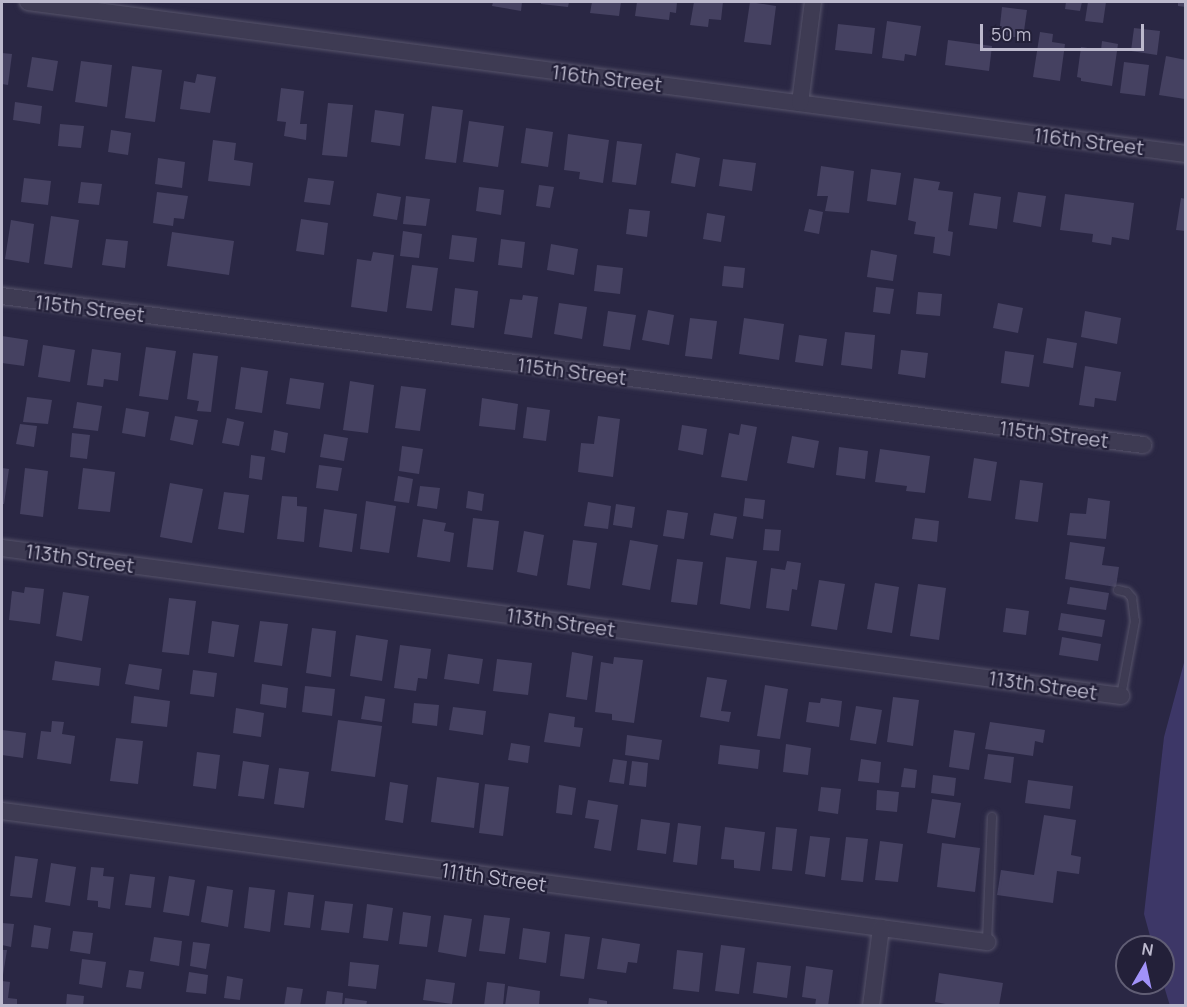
<!DOCTYPE html>
<html>
<head>
<meta charset="utf-8">
<style>
  body { margin:0 }
  #map { position:relative; width:1187px; height:1007px; overflow:hidden; background:#2a2744; font-family:Manrope,sans-serif }
  div>[style] { position:absolute }
  .water>* { inset:0; background:#3d3767 }
  .building>* { inset:0; background:#454161 }
  .roads { filter:drop-shadow(0 0 2px #57546b) drop-shadow(0 0 2px #57546b) }
  .service>* { height:8px; margin:-4px; padding:0 4px; transform-origin:4px; border-radius:4px; background:#3e3b53 }
  .minor>* { height:16px; margin:-8px; padding:0 8px; transform-origin:8px; border-radius:8px; background:#3e3b53 }
  span { translate:-50% -50%; white-space:nowrap; text-align:center; line-height:1.15; -webkit-text-stroke:4.5px #232039; paint-order:stroke }
  .street-label { font-size:20px; color:#bcb9cd }
  .frame { position:absolute; inset:0; border:3px solid #bcb9cd; pointer-events:none }
  .north { position:absolute; left:1115px; top:935px; width:60px; height:60px; box-sizing:border-box; background:#232039; border:2px solid #605d74; border-radius:50%; rotate:9deg; font-size:16px; font-weight:700; line-height:24px; text-align:center; color:#bcb9cd }
  .north::after { content:''; display:block; margin:auto; width:21px; height:27px; background:#a192f9; clip-path:polygon(50% 0,100% 100%,50% 72%,0 100%) }
  .scale { position:absolute; left:980px; top:24px; width:164px; height:27px; box-sizing:border-box; border:3px solid #bcb9cd; border-top:0; padding-left:8px; font-size:18px; line-height:21px; white-space:nowrap; color:#bcb9cd; -webkit-text-stroke:4px #232039; paint-order:stroke }
</style>
</head>
<body>
<div id="map">
  <div class="water">
    <i style="clip-path:polygon(1185px 659px,1186px 1005px,1170px 1006px,1163px 983px,1163px 947px,1153px 947px,1144px 914px,1164px 737px)"></i>
  </div>
  <div class="building">
    <i style="clip-path:polygon(493px 2px,522px 2px,521px 11px,492px 6px)"></i>
    <i style="clip-path:polygon(541px 2px,569px 2px,568px 7px,541px 4px)"></i>
    <i style="clip-path:polygon(592px 2px,621px 2px,619px 16px,590px 13px)"></i>
    <i style="clip-path:polygon(637px 2px,677px 2px,676px 13px,670px 12px,669px 20px,635px 16px)"></i>
    <i style="clip-path:polygon(694px 2px,723px 2px,721px 20px,709px 19px,708px 27px,690px 25px)"></i>
    <i style="clip-path:polygon(750px 2px,776px 6px,771px 45px,744px 42px)"></i>
    <i style="clip-path:polygon(1066px 2px,1082px 2px,1080px 11px,1065px 9px)"></i>
    <i style="clip-path:polygon(1088px 2px,1106px 2px,1103px 23px,1085px 21px)"></i>
    <i style="clip-path:polygon(1178px 2px,1186px 2px,1186px 7px,1178px 6px)"></i>
    <i style="clip-path:polygon(1002px 7px,1027px 10px,1023px 38px,999px 35px)"></i>
    <i style="clip-path:polygon(887px 21px,921px 26px,916px 56px,905px 54px,904px 61px,882px 58px)"></i>
    <i style="clip-path:polygon(838px 24px,875px 28px,872px 54px,835px 50px)"></i>
    <i style="clip-path:polygon(1134px 28px,1160px 31px,1157px 55px,1131px 51px)"></i>
    <i style="clip-path:polygon(1040px 32px,1053px 34px,1052px 42px,1065px 44px,1060px 81px,1033px 77px)"></i>
    <i style="clip-path:polygon(948px 40px,992px 46px,989px 71px,945px 65px)"></i>
    <i style="clip-path:polygon(1102px 41px,1118px 44px,1112px 86px,1081px 81px,1081px 78px,1077px 77px,1081px 47px,1101px 50px)"></i>
    <i style="clip-path:polygon(2px 53px,12px 54px,8px 85px,2px 84px)"></i>
    <i style="clip-path:polygon(1166px 56px,1186px 60px,1185px 99px,1159px 95px)"></i>
    <i style="clip-path:polygon(32px 57px,58px 61px,53px 91px,27px 87px)"></i>
    <i style="clip-path:polygon(81px 61px,112px 65px,107px 107px,75px 102px)"></i>
    <i style="clip-path:polygon(1124px 62px,1149px 65px,1145px 96px,1120px 93px)"></i>
    <i style="clip-path:polygon(132px 66px,162px 70px,155px 122px,125px 118px)"></i>
    <i style="clip-path:polygon(197px 74px,216px 77px,210px 113px,180px 109px,184px 81px,195px 83px)"></i>
    <i style="clip-path:polygon(281px 88px,304px 91px,300px 124px,307px 124px,306px 140px,284px 136px,286px 122px,277px 121px)"></i>
    <i style="clip-path:polygon(15px 102px,42px 106px,40px 124px,13px 120px)"></i>
    <i style="clip-path:polygon(328px 103px,353px 105px,347px 157px,322px 155px)"></i>
    <i style="clip-path:polygon(432px 106px,463px 110px,456px 163px,425px 159px)"></i>
    <i style="clip-path:polygon(375px 110px,404px 114px,400px 146px,371px 142px)"></i>
    <i style="clip-path:polygon(469px 121px,504px 126px,498px 167px,463px 162px)"></i>
    <i style="clip-path:polygon(60px 124px,84px 126px,81px 148px,58px 146px)"></i>
    <i style="clip-path:polygon(526px 128px,553px 132px,548px 167px,521px 163px)"></i>
    <i style="clip-path:polygon(111px 130px,131px 133px,128px 155px,108px 152px)"></i>
    <i style="clip-path:polygon(568px 134px,609px 140px,603px 183px,579px 179px,580px 172px,564px 170px)"></i>
    <i style="clip-path:polygon(213px 140px,236px 143px,234px 160px,253px 163px,250px 186px,208px 181px)"></i>
    <i style="clip-path:polygon(617px 141px,642px 144px,636px 185px,612px 182px)"></i>
    <i style="clip-path:polygon(676px 153px,700px 158px,695px 187px,671px 183px)"></i>
    <i style="clip-path:polygon(158px 158px,185px 162px,182px 188px,155px 184px)"></i>
    <i style="clip-path:polygon(723px 159px,756px 163px,752px 191px,719px 186px)"></i>
    <i style="clip-path:polygon(821px 166px,854px 171px,849px 213px,825px 211px,828px 196px,817px 196px)"></i>
    <i style="clip-path:polygon(871px 169px,901px 173px,896px 205px,867px 201px)"></i>
    <i style="clip-path:polygon(24px 178px,51px 181px,48px 205px,21px 202px)"></i>
    <i style="clip-path:polygon(308px 178px,334px 181px,330px 205px,304px 202px)"></i>
    <i style="clip-path:polygon(914px 178px,940px 182px,938px 190px,953px 192px,948px 231px,953px 232px,950px 256px,933px 253px,935px 237px,914px 234px,916px 222px,908px 220px)"></i>
    <i style="clip-path:polygon(81px 182px,102px 184px,99px 205px,78px 203px)"></i>
    <i style="clip-path:polygon(539px 185px,554px 187px,550px 208px,536px 206px)"></i>
    <i style="clip-path:polygon(479px 187px,504px 190px,501px 215px,476px 211px)"></i>
    <i style="clip-path:polygon(157px 192px,188px 196px,184px 219px,174px 218px,173px 226px,153px 223px)"></i>
    <i style="clip-path:polygon(1018px 192px,1046px 196px,1041px 227px,1013px 222px)"></i>
    <i style="clip-path:polygon(377px 193px,401px 197px,397px 220px,373px 216px)"></i>
    <i style="clip-path:polygon(974px 193px,1001px 197px,997px 229px,969px 225px)"></i>
    <i style="clip-path:polygon(1065px 194px,1134px 203px,1129px 240px,1112px 237px,1111px 245px,1092px 242px,1093px 234px,1060px 230px)"></i>
    <i style="clip-path:polygon(406px 196px,430px 199px,426px 226px,403px 224px)"></i>
    <i style="clip-path:polygon(1181px 198px,1186px 199px,1186px 231px,1176px 230px)"></i>
    <i style="clip-path:polygon(629px 209px,650px 211px,647px 237px,626px 234px)"></i>
    <i style="clip-path:polygon(809px 209px,823px 212px,819px 234px,804px 231px)"></i>
    <i style="clip-path:polygon(707px 213px,725px 216px,721px 242px,703px 239px)"></i>
    <i style="clip-path:polygon(51px 216px,79px 220px,72px 268px,44px 264px)"></i>
    <i style="clip-path:polygon(301px 219px,328px 223px,324px 255px,296px 251px)"></i>
    <i style="clip-path:polygon(11px 220px,34px 224px,29px 263px,5px 259px)"></i>
    <i style="clip-path:polygon(403px 231px,422px 234px,419px 258px,400px 256px)"></i>
    <i style="clip-path:polygon(172px 232px,234px 241px,229px 275px,167px 266px)"></i>
    <i style="clip-path:polygon(452px 235px,477px 238px,474px 262px,449px 259px)"></i>
    <i style="clip-path:polygon(106px 239px,128px 241px,125px 268px,102px 265px)"></i>
    <i style="clip-path:polygon(501px 239px,525px 242px,522px 268px,498px 265px)"></i>
    <i style="clip-path:polygon(551px 244px,578px 249px,574px 275px,547px 270px)"></i>
    <i style="clip-path:polygon(871px 250px,897px 255px,893px 281px,867px 277px)"></i>
    <i style="clip-path:polygon(373px 252px,394px 255px,387px 312px,351px 307px,357px 259px,371px 261px)"></i>
    <i style="clip-path:polygon(412px 265px,438px 268px,432px 311px,406px 308px)"></i>
    <i style="clip-path:polygon(597px 265px,623px 268px,620px 294px,594px 291px)"></i>
    <i style="clip-path:polygon(724px 266px,745px 268px,743px 288px,722px 286px)"></i>
    <i style="clip-path:polygon(876px 287px,894px 289px,890px 314px,873px 312px)"></i>
    <i style="clip-path:polygon(455px 288px,478px 291px,474px 328px,451px 325px)"></i>
    <i style="clip-path:polygon(918px 292px,942px 294px,940px 316px,916px 314px)"></i>
    <i style="clip-path:polygon(523px 295px,538px 297px,532px 338px,504px 334px,510px 299px,522px 300px)"></i>
    <i style="clip-path:polygon(559px 303px,587px 307px,582px 339px,554px 334px)"></i>
    <i style="clip-path:polygon(998px 303px,1023px 308px,1018px 333px,993px 328px)"></i>
    <i style="clip-path:polygon(648px 310px,674px 315px,669px 345px,642px 340px)"></i>
    <i style="clip-path:polygon(608px 311px,636px 315px,630px 350px,603px 346px)"></i>
    <i style="clip-path:polygon(1085px 311px,1121px 318px,1117px 344px,1081px 337px)"></i>
    <i style="clip-path:polygon(690px 318px,717px 321px,712px 359px,685px 356px)"></i>
    <i style="clip-path:polygon(744px 318px,784px 324px,779px 360px,739px 354px)"></i>
    <i style="clip-path:polygon(845px 332px,875px 335px,872px 369px,841px 365px)"></i>
    <i style="clip-path:polygon(799px 335px,827px 339px,823px 366px,795px 362px)"></i>
    <i style="clip-path:polygon(2px 336px,28px 340px,24px 366px,2px 363px)"></i>
    <i style="clip-path:polygon(1047px 338px,1077px 343px,1073px 368px,1043px 363px)"></i>
    <i style="clip-path:polygon(43px 345px,75px 350px,70px 382px,38px 377px)"></i>
    <i style="clip-path:polygon(146px 347px,176px 351px,168px 400px,139px 396px)"></i>
    <i style="clip-path:polygon(92px 349px,121px 353px,118px 381px,104px 379px,103px 387px,87px 385px)"></i>
    <i style="clip-path:polygon(901px 350px,928px 353px,925px 378px,898px 374px)"></i>
    <i style="clip-path:polygon(1005px 351px,1034px 355px,1029px 387px,1001px 383px)"></i>
    <i style="clip-path:polygon(193px 353px,218px 356px,211px 412px,197px 411px,199px 401px,187px 399px)"></i>
    <i style="clip-path:polygon(1085px 366px,1121px 372px,1116px 401px,1095px 398px,1094px 407px,1079px 405px)"></i>
    <i style="clip-path:polygon(241px 367px,268px 371px,262px 413px,235px 409px)"></i>
    <i style="clip-path:polygon(290px 378px,324px 383px,320px 409px,286px 404px)"></i>
    <i style="clip-path:polygon(350px 381px,374px 385px,368px 433px,343px 430px)"></i>
    <i style="clip-path:polygon(401px 386px,426px 389px,420px 431px,395px 428px)"></i>
    <i style="clip-path:polygon(27px 397px,52px 400px,48px 424px,23px 422px)"></i>
    <i style="clip-path:polygon(482px 398px,518px 404px,515px 430px,479px 426px)"></i>
    <i style="clip-path:polygon(77px 402px,102px 406px,98px 431px,73px 428px)"></i>
    <i style="clip-path:polygon(527px 407px,550px 410px,546px 441px,523px 438px)"></i>
    <i style="clip-path:polygon(126px 408px,149px 412px,145px 437px,122px 433px)"></i>
    <i style="clip-path:polygon(175px 416px,198px 420px,193px 445px,170px 440px)"></i>
    <i style="clip-path:polygon(598px 416px,620px 419px,613px 477px,578px 472px,581px 443px,594px 444px)"></i>
    <i style="clip-path:polygon(227px 418px,244px 422px,239px 446px,222px 443px)"></i>
    <i style="clip-path:polygon(20px 424px,37px 426px,34px 447px,16px 444px)"></i>
    <i style="clip-path:polygon(741px 424px,757px 427px,747px 481px,721px 477px,729px 433px,739px 435px)"></i>
    <i style="clip-path:polygon(682px 425px,707px 429px,703px 455px,678px 450px)"></i>
    <i style="clip-path:polygon(274px 430px,288px 433px,285px 453px,271px 450px)"></i>
    <i style="clip-path:polygon(72px 433px,90px 435px,87px 459px,70px 457px)"></i>
    <i style="clip-path:polygon(324px 434px,348px 438px,344px 461px,320px 457px)"></i>
    <i style="clip-path:polygon(792px 436px,819px 441px,814px 468px,787px 463px)"></i>
    <i style="clip-path:polygon(402px 446px,423px 449px,419px 474px,399px 471px)"></i>
    <i style="clip-path:polygon(839px 447px,868px 451px,865px 479px,836px 475px)"></i>
    <i style="clip-path:polygon(880px 449px,930px 456px,925px 493px,906px 491px,907px 486px,875px 482px)"></i>
    <i style="clip-path:polygon(251px 455px,265px 457px,262px 480px,249px 478px)"></i>
    <i style="clip-path:polygon(974px 458px,997px 462px,991px 501px,968px 498px)"></i>
    <i style="clip-path:polygon(319px 465px,342px 468px,338px 491px,316px 488px)"></i>
    <i style="clip-path:polygon(2px 468px,9px 469px,4px 504px,2px 504px)"></i>
    <i style="clip-path:polygon(25px 468px,48px 471px,43px 517px,20px 514px)"></i>
    <i style="clip-path:polygon(83px 468px,115px 472px,110px 512px,78px 509px)"></i>
    <i style="clip-path:polygon(398px 476px,413px 479px,409px 503px,394px 501px)"></i>
    <i style="clip-path:polygon(1020px 480px,1043px 483px,1038px 522px,1015px 519px)"></i>
    <i style="clip-path:polygon(170px 483px,203px 489px,192px 543px,160px 537px)"></i>
    <i style="clip-path:polygon(420px 486px,440px 488px,437px 509px,417px 506px)"></i>
    <i style="clip-path:polygon(468px 491px,484px 494px,482px 511px,466px 508px)"></i>
    <i style="clip-path:polygon(224px 492px,249px 495px,244px 533px,218px 529px)"></i>
    <i style="clip-path:polygon(282px 496px,297px 497px,297px 506px,307px 507px,304px 542px,277px 539px)"></i>
    <i style="clip-path:polygon(745px 498px,765px 500px,763px 519px,743px 516px)"></i>
    <i style="clip-path:polygon(1088px 498px,1110px 501px,1106px 539px,1067px 535px,1070px 513px,1086px 514px)"></i>
    <i style="clip-path:polygon(366px 501px,396px 506px,389px 553px,360px 549px)"></i>
    <i style="clip-path:polygon(588px 502px,611px 506px,608px 529px,584px 526px)"></i>
    <i style="clip-path:polygon(616px 504px,635px 507px,632px 528px,613px 525px)"></i>
    <i style="clip-path:polygon(324px 509px,357px 514px,352px 552px,319px 547px)"></i>
    <i style="clip-path:polygon(667px 510px,688px 513px,684px 539px,663px 536px)"></i>
    <i style="clip-path:polygon(714px 513px,737px 517px,733px 539px,710px 535px)"></i>
    <i style="clip-path:polygon(473px 518px,499px 521px,493px 570px,467px 567px)"></i>
    <i style="clip-path:polygon(915px 518px,939px 521px,937px 542px,912px 539px)"></i>
    <i style="clip-path:polygon(423px 519px,446px 523px,444px 531px,454px 533px,450px 562px,417px 557px)"></i>
    <i style="clip-path:polygon(765px 529px,781px 530px,779px 551px,763px 550px)"></i>
    <i style="clip-path:polygon(524px 531px,544px 535px,537px 576px,517px 572px)"></i>
    <i style="clip-path:polygon(573px 540px,597px 543px,590px 589px,567px 585px)"></i>
    <i style="clip-path:polygon(630px 540px,658px 545px,650px 590px,622px 585px)"></i>
    <i style="clip-path:polygon(1070px 542px,1105px 547px,1102px 565px,1119px 567px,1116px 587px,1065px 579px)"></i>
    <i style="clip-path:polygon(726px 557px,757px 561px,750px 609px,720px 604px)"></i>
    <i style="clip-path:polygon(677px 559px,703px 562px,697px 605px,671px 602px)"></i>
    <i style="clip-path:polygon(787px 561px,801px 563px,797px 590px,792px 589px,789px 611px,766px 608px,771px 568px,785px 570px)"></i>
    <i style="clip-path:polygon(819px 580px,845px 584px,837px 630px,811px 626px)"></i>
    <i style="clip-path:polygon(875px 583px,899px 587px,892px 633px,867px 629px)"></i>
    <i style="clip-path:polygon(918px 584px,946px 588px,939px 640px,910px 636px)"></i>
    <i style="clip-path:polygon(25px 587px,44px 589px,40px 624px,9px 620px,12px 591px,24px 593px)"></i>
    <i style="clip-path:polygon(1070px 587px,1109px 593px,1106px 610px,1067px 604px)"></i>
    <i style="clip-path:polygon(63px 592px,89px 596px,82px 641px,56px 636px)"></i>
    <i style="clip-path:polygon(169px 598px,196px 601px,189px 655px,162px 652px)"></i>
    <i style="clip-path:polygon(1006px 608px,1029px 611px,1026px 635px,1003px 632px)"></i>
    <i style="clip-path:polygon(1061px 613px,1105px 620px,1102px 637px,1058px 630px)"></i>
    <i style="clip-path:polygon(212px 621px,239px 625px,234px 657px,208px 653px)"></i>
    <i style="clip-path:polygon(260px 621px,288px 624px,282px 666px,254px 662px)"></i>
    <i style="clip-path:polygon(312px 628px,336px 631px,331px 677px,306px 673px)"></i>
    <i style="clip-path:polygon(356px 635px,388px 640px,382px 681px,350px 676px)"></i>
    <i style="clip-path:polygon(1062px 637px,1101px 644px,1098px 661px,1059px 655px)"></i>
    <i style="clip-path:polygon(400px 645px,431px 649px,427px 679px,418px 678px,416px 691px,394px 688px)"></i>
    <i style="clip-path:polygon(572px 652px,593px 656px,587px 700px,566px 697px)"></i>
    <i style="clip-path:polygon(448px 654px,483px 659px,479px 684px,444px 679px)"></i>
    <i style="clip-path:polygon(614px 657px,643px 660px,634px 723px,612px 720px,612px 714px,595px 712px,601px 662px,613px 664px)"></i>
    <i style="clip-path:polygon(497px 659px,532px 663px,528px 695px,493px 691px)"></i>
    <i style="clip-path:polygon(55px 661px,101px 668px,99px 686px,52px 680px)"></i>
    <i style="clip-path:polygon(129px 664px,162px 669px,159px 690px,125px 684px)"></i>
    <i style="clip-path:polygon(193px 670px,217px 673px,214px 697px,190px 694px)"></i>
    <i style="clip-path:polygon(707px 677px,727px 680px,721px 711px,731px 712px,729px 722px,700px 717px)"></i>
    <i style="clip-path:polygon(262px 684px,288px 688px,286px 708px,260px 704px)"></i>
    <i style="clip-path:polygon(765px 685px,788px 689px,780px 739px,757px 736px)"></i>
    <i style="clip-path:polygon(305px 686px,335px 689px,332px 716px,302px 712px)"></i>
    <i style="clip-path:polygon(134px 696px,170px 701px,167px 727px,131px 723px)"></i>
    <i style="clip-path:polygon(365px 696px,385px 699px,382px 722px,361px 719px)"></i>
    <i style="clip-path:polygon(893px 697px,919px 700px,913px 746px,887px 742px)"></i>
    <i style="clip-path:polygon(821px 698px,842px 701px,839px 727px,806px 722px,809px 702px,820px 703px)"></i>
    <i style="clip-path:polygon(414px 703px,439px 705px,437px 726px,412px 723px)"></i>
    <i style="clip-path:polygon(856px 706px,882px 710px,876px 744px,850px 740px)"></i>
    <i style="clip-path:polygon(453px 707px,486px 711px,483px 735px,449px 730px)"></i>
    <i style="clip-path:polygon(236px 708px,264px 713px,261px 737px,233px 733px)"></i>
    <i style="clip-path:polygon(549px 713px,575px 717px,574px 727px,583px 728px,580px 747px,544px 742px)"></i>
    <i style="clip-path:polygon(338px 720px,382px 726px,375px 777px,331px 771px)"></i>
    <i style="clip-path:polygon(52px 721px,64px 722px,62px 734px,75px 736px,71px 764px,37px 759px,41px 731px,51px 732px)"></i>
    <i style="clip-path:polygon(990px 722px,1045px 730px,1043px 743px,1035px 741px,1033px 756px,985px 749px)"></i>
    <i style="clip-path:polygon(2px 730px,26px 733px,23px 758px,2px 755px)"></i>
    <i style="clip-path:polygon(954px 730px,975px 733px,969px 770px,949px 767px)"></i>
    <i style="clip-path:polygon(627px 735px,662px 740px,659px 760px,625px 755px)"></i>
    <i style="clip-path:polygon(116px 738px,143px 741px,138px 784px,110px 781px)"></i>
    <i style="clip-path:polygon(511px 743px,530px 746px,528px 763px,508px 760px)"></i>
    <i style="clip-path:polygon(786px 744px,811px 748px,808px 775px,783px 772px)"></i>
    <i style="clip-path:polygon(720px 745px,760px 750px,758px 769px,718px 764px)"></i>
    <i style="clip-path:polygon(197px 752px,220px 755px,216px 789px,193px 786px)"></i>
    <i style="clip-path:polygon(988px 754px,1014px 757px,1011px 783px,984px 779px)"></i>
    <i style="clip-path:polygon(613px 759px,627px 761px,624px 784px,609px 782px)"></i>
    <i style="clip-path:polygon(861px 759px,881px 762px,879px 783px,858px 781px)"></i>
    <i style="clip-path:polygon(243px 761px,269px 765px,264px 799px,238px 796px)"></i>
    <i style="clip-path:polygon(632px 761px,648px 763px,646px 787px,629px 785px)"></i>
    <i style="clip-path:polygon(279px 768px,309px 772px,304px 808px,274px 804px)"></i>
    <i style="clip-path:polygon(904px 768px,917px 770px,915px 788px,901px 787px)"></i>
    <i style="clip-path:polygon(933px 775px,956px 778px,954px 796px,931px 793px)"></i>
    <i style="clip-path:polygon(437px 777px,479px 783px,474px 828px,431px 822px)"></i>
    <i style="clip-path:polygon(1028px 780px,1073px 786px,1070px 809px,1025px 803px)"></i>
    <i style="clip-path:polygon(390px 782px,408px 785px,403px 823px,385px 820px)"></i>
    <i style="clip-path:polygon(485px 784px,509px 787px,503px 836px,479px 833px)"></i>
    <i style="clip-path:polygon(559px 785px,576px 788px,572px 815px,556px 813px)"></i>
    <i style="clip-path:polygon(821px 787px,841px 789px,838px 814px,818px 811px)"></i>
    <i style="clip-path:polygon(877px 790px,899px 792px,897px 812px,876px 810px)"></i>
    <i style="clip-path:polygon(932px 799px,961px 803px,955px 838px,927px 833px)"></i>
    <i style="clip-path:polygon(588px 800px,618px 805px,611px 851px,594px 848px,599px 820px,585px 818px)"></i>
    <i style="clip-path:polygon(1044px 815px,1076px 820px,1071px 855px,1081px 857px,1079px 874px,1057px 871px,1053px 903px,997px 895px,1001px 870px,1034px 875px)"></i>
    <i style="clip-path:polygon(641px 819px,670px 823px,666px 854px,637px 850px)"></i>
    <i style="clip-path:polygon(678px 823px,701px 826px,697px 865px,673px 862px)"></i>
    <i style="clip-path:polygon(725px 827px,765px 832px,760px 871px,734px 868px,734px 860px,721px 859px)"></i>
    <i style="clip-path:polygon(776px 827px,797px 829px,792px 871px,772px 869px)"></i>
    <i style="clip-path:polygon(810px 836px,830px 838px,825px 877px,805px 874px)"></i>
    <i style="clip-path:polygon(846px 837px,868px 839px,863px 882px,841px 880px)"></i>
    <i style="clip-path:polygon(880px 841px,903px 844px,898px 882px,875px 880px)"></i>
    <i style="clip-path:polygon(942px 843px,980px 848px,975px 892px,937px 887px)"></i>
    <i style="clip-path:polygon(15px 856px,38px 859px,32px 898px,10px 896px)"></i>
    <i style="clip-path:polygon(51px 863px,76px 867px,70px 906px,45px 902px)"></i>
    <i style="clip-path:polygon(91px 867px,104px 868px,103px 876px,114px 877px,110px 909px,98px 907px,98px 901px,87px 900px)"></i>
    <i style="clip-path:polygon(130px 874px,155px 877px,151px 908px,125px 905px)"></i>
    <i style="clip-path:polygon(169px 876px,195px 880px,189px 916px,163px 912px)"></i>
    <i style="clip-path:polygon(207px 886px,233px 890px,228px 927px,201px 922px)"></i>
    <i style="clip-path:polygon(249px 887px,275px 890px,270px 932px,244px 928px)"></i>
    <i style="clip-path:polygon(288px 892px,314px 895px,310px 928px,284px 925px)"></i>
    <i style="clip-path:polygon(325px 901px,353px 904px,349px 933px,321px 930px)"></i>
    <i style="clip-path:polygon(367px 904px,393px 908px,388px 941px,363px 938px)"></i>
    <i style="clip-path:polygon(403px 912px,431px 916px,427px 947px,399px 944px)"></i>
    <i style="clip-path:polygon(444px 915px,472px 919px,466px 957px,438px 952px)"></i>
    <i style="clip-path:polygon(484px 915px,510px 918px,505px 954px,479px 951px)"></i>
    <i style="clip-path:polygon(2px 923px,14px 924px,11px 947px,2px 945px)"></i>
    <i style="clip-path:polygon(34px 925px,51px 928px,48px 949px,31px 947px)"></i>
    <i style="clip-path:polygon(523px 928px,550px 932px,546px 963px,519px 959px)"></i>
    <i style="clip-path:polygon(73px 931px,93px 933px,90px 954px,70px 951px)"></i>
    <i style="clip-path:polygon(565px 934px,590px 937px,584px 979px,560px 976px)"></i>
    <i style="clip-path:polygon(154px 937px,182px 941px,179px 966px,150px 961px)"></i>
    <i style="clip-path:polygon(602px 938px,640px 944px,637px 963px,628px 962px,626px 973px,597px 969px)"></i>
    <i style="clip-path:polygon(193px 942px,210px 944px,206px 969px,190px 966px)"></i>
    <i style="clip-path:polygon(721px 945px,745px 948px,739px 994px,715px 991px)"></i>
    <i style="clip-path:polygon(2px 950px,7px 950px,3px 975px,2px 975px)"></i>
    <i style="clip-path:polygon(677px 950px,703px 953px,699px 992px,673px 989px)"></i>
    <i style="clip-path:polygon(82px 959px,106px 962px,102px 988px,79px 984px)"></i>
    <i style="clip-path:polygon(350px 962px,379px 965px,376px 989px,348px 986px)"></i>
    <i style="clip-path:polygon(757px 962px,791px 966px,787px 998px,753px 993px)"></i>
    <i style="clip-path:polygon(806px 966px,833px 970px,828px 1006px,815px 1006px,816px 999px,802px 997px)"></i>
    <i style="clip-path:polygon(129px 970px,144px 972px,141px 989px,126px 987px)"></i>
    <i style="clip-path:polygon(189px 972px,208px 975px,206px 994px,186px 992px)"></i>
    <i style="clip-path:polygon(939px 973px,1003px 983px,999px 1006px,956px 1006px,935px 1002px)"></i>
    <i style="clip-path:polygon(227px 976px,243px 979px,240px 1000px,224px 998px)"></i>
    <i style="clip-path:polygon(426px 979px,455px 983px,452px 1004px,423px 1000px)"></i>
    <i style="clip-path:polygon(2px 981px,10px 982px,8px 998px,17px 999px,17px 1006px,2px 1006px)"></i>
    <i style="clip-path:polygon(487px 982px,505px 984px,503px 1006px,484px 1006px)"></i>
    <i style="clip-path:polygon(508px 986px,540px 991px,539px 1006px,505px 1006px)"></i>
    <i style="clip-path:polygon(287px 987px,303px 989px,300px 1006px,284px 1006px)"></i>
    <i style="clip-path:polygon(327px 991px,343px 993px,342px 1006px,325px 1006px)"></i>
    <i style="clip-path:polygon(67px 994px,84px 996px,83px 1006px,66px 1006px)"></i>
    <i style="clip-path:polygon(345px 998px,367px 1001px,366px 1006px,344px 1006px)"></i>
    <i style="clip-path:polygon(589px 998px,607px 1001px,607px 1006px,588px 1006px)"></i>
  </div>
  <div class="roads">
    <div class="service">
      <i style="left:1118px;top:590px;width:9px;rotate:13deg"></i>
      <i style="left:1127px;top:592px;width:8px;rotate:50deg"></i>
      <i style="left:1132px;top:598px;width:23px;rotate:83deg"></i>
      <i style="left:1135px;top:621px;width:76px;rotate:100.6deg"></i>
      <i style="left:987px;top:942px;width:125px;rotate:-87.7deg"></i>
    </div>
    <div class="minor">
      <i style="left:28px;top:2px;width:1168px;rotate:7.48deg"></i>
      <i style="left:800px;top:103px;width:102px;rotate:-82.7deg"></i>
      <i style="left:2px;top:296px;width:1151px;rotate:7.44deg"></i>
      <i style="left:2px;top:548px;width:1129px;rotate:7.53deg"></i>
      <i style="left:2px;top:811px;width:994px;rotate:7.58deg"></i>
      <i style="left:871px;top:1006px;width:79px;rotate:-82.7deg"></i>
    </div>
  </div>
  <div class="street-label">
    <span style="left:607px;top:78px;rotate:7deg">116th Street</span>
    <span style="left:1089px;top:141px;rotate:7deg">116th Street</span>
    <span style="left:90px;top:308px;rotate:7deg">115th Street</span>
    <span style="left:572px;top:371px;rotate:7deg">115th Street</span>
    <span style="left:1054px;top:434px;rotate:7deg">115th Street</span>
    <span style="left:80px;top:558px;rotate:8deg">113th Street</span>
    <span style="left:561px;top:622px;rotate:8deg">113th Street</span>
    <span style="left:1043px;top:685px;rotate:8deg">113th Street</span>
    <span style="left:494px;top:877px;rotate:8deg">111th Street</span>
  </div>
  <div class="frame"></div>
  <div class="north">N</div>
  <div class="scale">50 m</div>
</div>
</body>
</html>
